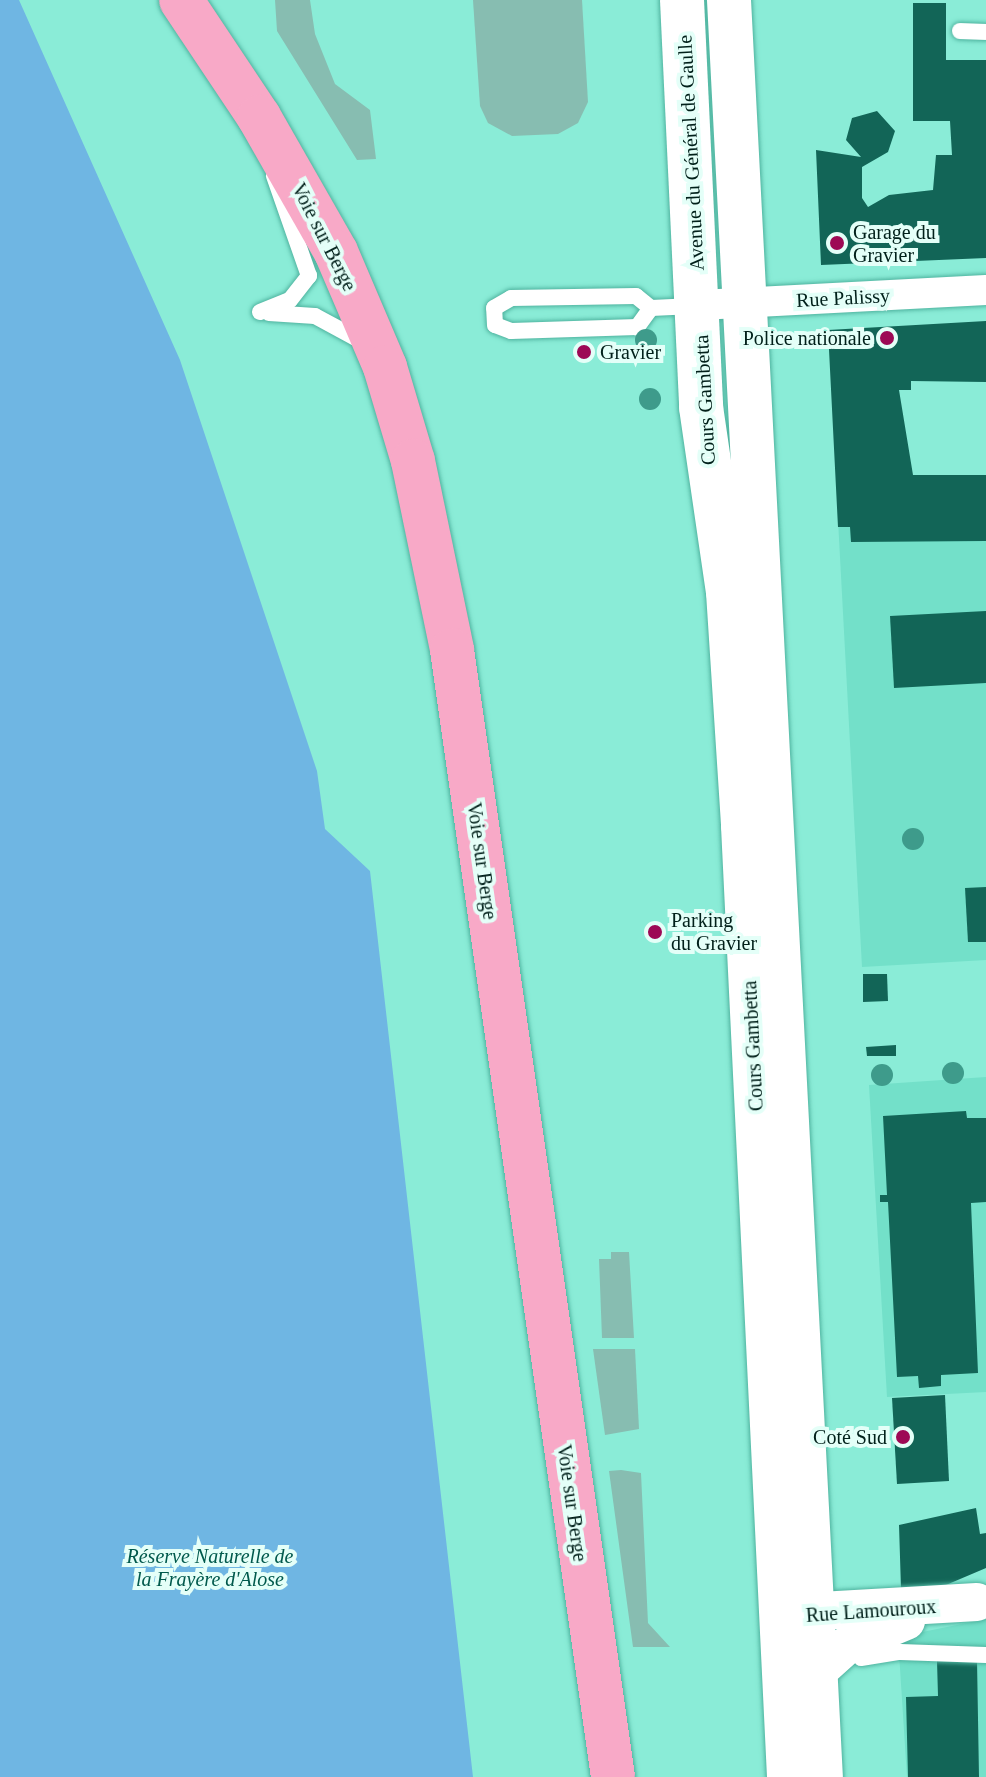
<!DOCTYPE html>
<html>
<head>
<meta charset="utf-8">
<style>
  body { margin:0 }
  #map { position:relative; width:986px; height:1777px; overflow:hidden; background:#8aecd7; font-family:"Times New Roman",serif }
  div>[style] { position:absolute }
  .built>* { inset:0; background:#73e0c9 }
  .green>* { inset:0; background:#87bdb1 }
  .water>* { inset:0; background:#6fb6e3 }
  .building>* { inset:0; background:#126557 }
  .roads { filter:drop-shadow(0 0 2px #4fb39f) drop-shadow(0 0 2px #4fb39f) }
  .service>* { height:16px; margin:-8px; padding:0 8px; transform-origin:8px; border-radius:8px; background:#fff }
  .minor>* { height:30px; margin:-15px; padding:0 15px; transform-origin:15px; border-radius:15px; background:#fff }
  .tertiary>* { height:38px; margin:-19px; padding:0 19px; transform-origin:19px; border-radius:19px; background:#fff }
  .secondary>* { height:44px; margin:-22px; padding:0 22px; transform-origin:22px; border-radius:22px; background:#fff }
  .primary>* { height:44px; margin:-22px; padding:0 22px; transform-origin:22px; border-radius:22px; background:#f8a9c7 }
  .trees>* { width:22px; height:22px; margin:-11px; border-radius:50%; background:#3e9b8b }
  .dots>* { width:22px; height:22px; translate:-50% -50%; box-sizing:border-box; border:4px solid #e4fff8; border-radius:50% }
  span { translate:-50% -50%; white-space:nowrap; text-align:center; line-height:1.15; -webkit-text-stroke:8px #e4fff8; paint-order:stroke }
  .street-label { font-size:20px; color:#01201a }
  .poi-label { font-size:20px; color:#01201a }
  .left { translate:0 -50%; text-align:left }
  .right { translate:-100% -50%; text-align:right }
  .park-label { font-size:20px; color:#00594c; font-style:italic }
</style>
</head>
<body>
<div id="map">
  <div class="built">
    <i style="clip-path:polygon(986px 500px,986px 960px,862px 967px,837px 501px)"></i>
    <i style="clip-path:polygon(986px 1077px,986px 1392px,887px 1397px,869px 1085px)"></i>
    <i style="clip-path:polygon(986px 1619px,986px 1777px,907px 1777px,898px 1637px)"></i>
  </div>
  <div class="green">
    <i style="clip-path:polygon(275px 0,310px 0,315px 34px,335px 84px,370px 110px,376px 159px,357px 160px,277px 31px)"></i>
    <i style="clip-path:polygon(473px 0,582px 0,588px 102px,578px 123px,558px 134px,512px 136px,488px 123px,480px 106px)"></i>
    <i style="clip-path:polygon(611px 1252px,629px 1252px,634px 1338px,602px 1338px,599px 1259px,611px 1259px)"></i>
    <i style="clip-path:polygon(593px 1349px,635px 1349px,639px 1429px,605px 1435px)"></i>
    <i style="clip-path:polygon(621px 1470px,641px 1473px,648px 1623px,670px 1647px,633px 1647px,609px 1471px)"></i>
  </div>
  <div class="water">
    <i style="clip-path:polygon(0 0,19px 0,180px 360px,317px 771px,325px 829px,370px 871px,473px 1777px,0 1777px)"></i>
  </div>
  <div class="building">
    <i style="clip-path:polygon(913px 3px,946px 3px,946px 60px,986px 60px,986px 258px,821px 265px,816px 150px,861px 157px,846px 140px,852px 118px,877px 111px,895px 131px,888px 152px,862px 167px,862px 198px,868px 207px,889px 195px,933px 190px,936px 155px,952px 155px,950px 121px,913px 121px)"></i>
    <i style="clip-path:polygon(986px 321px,986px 382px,911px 381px,911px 390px,899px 390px,913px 475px,986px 475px,986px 541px,851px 542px,850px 527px,838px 527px,828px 330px)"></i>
    <i style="clip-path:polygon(986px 611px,986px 683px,894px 688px,890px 616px)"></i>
    <i style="clip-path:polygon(986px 887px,986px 942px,968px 942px,965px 888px)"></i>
    <i style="clip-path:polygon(863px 974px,887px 974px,888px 1001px,863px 1002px)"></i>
    <i style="clip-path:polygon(896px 1045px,896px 1056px,867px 1056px,866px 1047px)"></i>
    <i style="clip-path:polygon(966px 1111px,967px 1118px,986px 1118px,986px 1202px,971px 1203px,978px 1373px,941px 1375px,941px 1386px,919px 1388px,918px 1376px,897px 1377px,888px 1202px,880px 1202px,880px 1195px,887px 1195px,883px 1116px)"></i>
    <i style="clip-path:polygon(945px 1395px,949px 1481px,897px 1484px,892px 1398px)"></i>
    <i style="clip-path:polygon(976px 1508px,980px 1534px,986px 1533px,986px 1568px,946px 1585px,901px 1589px,899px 1525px)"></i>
    <i style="clip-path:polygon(977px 1660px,979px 1777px,908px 1777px,906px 1697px,938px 1696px,937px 1661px)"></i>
  </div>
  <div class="roads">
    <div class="service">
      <i style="left:960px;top:31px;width:26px;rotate:2deg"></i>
      <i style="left:636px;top:296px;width:19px;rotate:39deg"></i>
      <i style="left:651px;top:308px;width:24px;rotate:126deg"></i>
      <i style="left:637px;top:327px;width:126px;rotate:178.2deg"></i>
      <i style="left:511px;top:331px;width:17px;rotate:-159deg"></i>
      <i style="left:495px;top:325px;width:17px;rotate:-93deg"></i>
      <i style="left:494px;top:308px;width:20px;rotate:-30deg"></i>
      <i style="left:511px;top:298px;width:125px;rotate:-0.9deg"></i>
      <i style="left:651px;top:308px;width:43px;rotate:-2.7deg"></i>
      <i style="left:260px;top:312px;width:32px;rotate:-22deg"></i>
      <i style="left:290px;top:300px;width:31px;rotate:-52deg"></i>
      <i style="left:309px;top:276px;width:106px;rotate:-109.3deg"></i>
      <i style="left:269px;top:313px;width:46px;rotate:3.7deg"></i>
      <i style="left:315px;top:316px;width:55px;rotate:28.4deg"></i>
      <i style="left:861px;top:1658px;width:39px;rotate:-9deg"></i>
      <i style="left:900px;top:1652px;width:86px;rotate:2deg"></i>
    </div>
    <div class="minor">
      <i style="left:700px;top:305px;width:286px;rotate:-3deg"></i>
    </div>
    <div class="tertiary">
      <i style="left:790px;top:1627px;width:20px;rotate:-49deg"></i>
      <i style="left:803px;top:1612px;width:174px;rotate:-3.3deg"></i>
      <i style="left:816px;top:1673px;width:40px;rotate:-42deg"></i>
      <i style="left:846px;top:1646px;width:65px;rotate:-22.6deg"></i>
    </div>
    <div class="secondary">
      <i style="left:682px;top:0;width:407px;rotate:87.3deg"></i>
      <i style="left:701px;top:407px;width:187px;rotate:81.7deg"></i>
      <i style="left:728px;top:592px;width:234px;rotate:86.3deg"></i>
      <i style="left:743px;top:826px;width:952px;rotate:87.23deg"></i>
      <i style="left:729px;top:0;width:1779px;rotate:87.04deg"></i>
    </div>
    <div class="primary">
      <i style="left:181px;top:0;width:141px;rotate:56.3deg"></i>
      <i style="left:259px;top:117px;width:155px;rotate:60.3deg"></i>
      <i style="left:336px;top:252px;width:125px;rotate:66.9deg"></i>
      <i style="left:385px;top:367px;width:98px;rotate:73.4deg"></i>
      <i style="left:413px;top:461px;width:193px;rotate:78.3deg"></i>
      <i style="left:452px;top:650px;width:1138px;rotate:81.87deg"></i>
    </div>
  </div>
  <div class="trees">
    <i style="left:646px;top:340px"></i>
    <i style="left:650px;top:399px"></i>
    <i style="left:913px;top:839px"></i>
    <i style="left:953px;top:1073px"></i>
    <i style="left:882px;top:1075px"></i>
  </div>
  <div class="dots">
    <i style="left:837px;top:243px;background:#9d0955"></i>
    <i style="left:887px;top:338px;background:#9d0955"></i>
    <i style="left:584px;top:352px;background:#9d0955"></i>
    <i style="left:655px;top:932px;background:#9d0955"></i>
    <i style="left:903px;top:1437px;background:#9d0955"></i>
  </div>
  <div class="street-label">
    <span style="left:691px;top:153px;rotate:-93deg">Avenue du Général de Gaulle</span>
    <span style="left:324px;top:237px;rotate:63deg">Voie sur Berge</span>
    <span style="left:843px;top:298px;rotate:-3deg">Rue Palissy</span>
    <span style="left:705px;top:400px;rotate:-93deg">Cours Gambetta</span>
    <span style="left:482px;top:861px;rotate:82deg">Voie sur Berge</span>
    <span style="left:753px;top:1046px;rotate:-93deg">Cours Gambetta</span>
    <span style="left:572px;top:1503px;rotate:82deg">Voie sur Berge</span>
    <span style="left:871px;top:1611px;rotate:-4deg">Rue Lamouroux</span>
  </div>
  <div class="poi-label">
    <span class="left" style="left:853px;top:244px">Garage du<br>Gravier</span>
    <span class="right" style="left:871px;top:338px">Police nationale</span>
    <span class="left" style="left:600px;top:352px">Gravier</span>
    <span class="left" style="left:671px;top:932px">Parking<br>du Gravier</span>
    <span class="right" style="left:887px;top:1437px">Coté Sud</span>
  </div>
  <div class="park-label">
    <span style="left:210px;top:1568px">Réserve Naturelle de<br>la Frayère d'Alose</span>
  </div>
</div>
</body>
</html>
